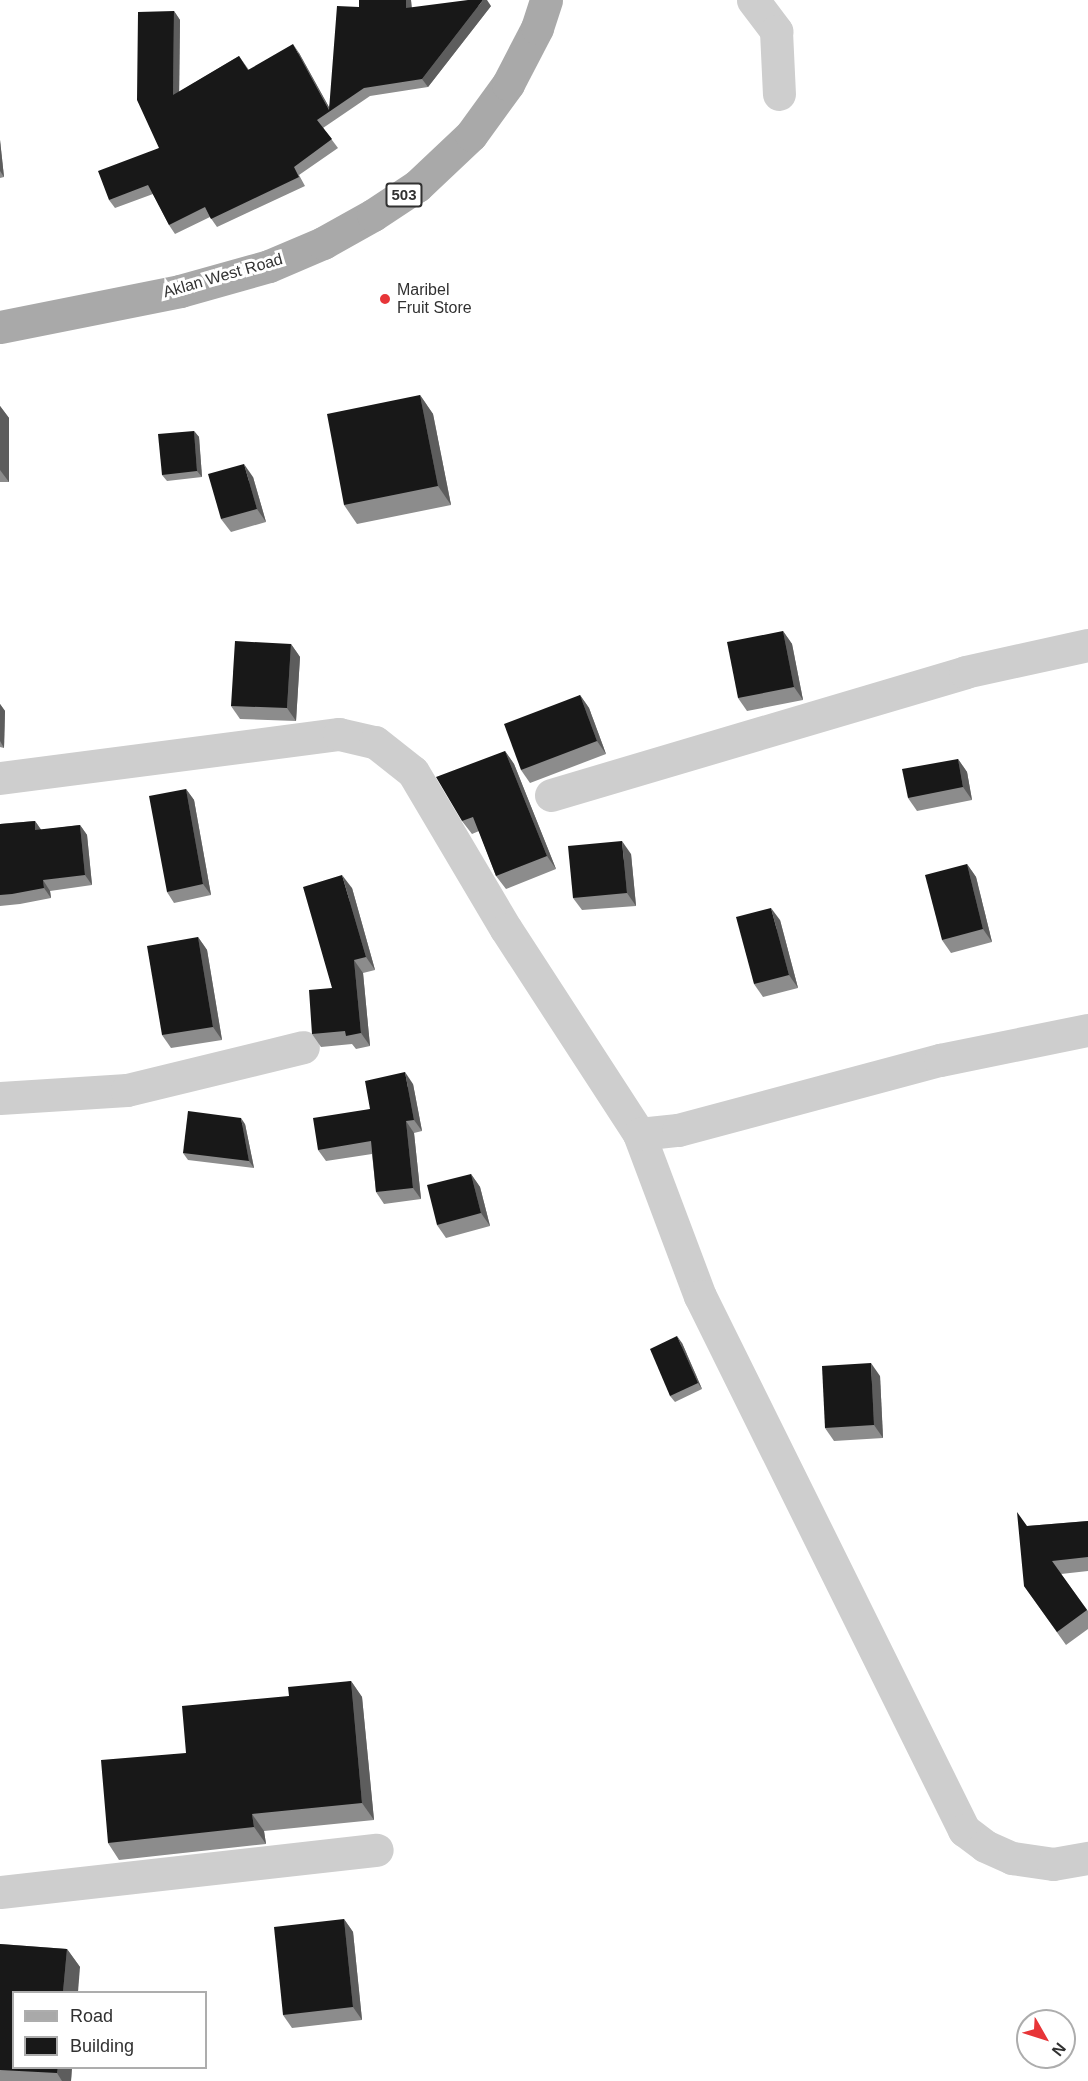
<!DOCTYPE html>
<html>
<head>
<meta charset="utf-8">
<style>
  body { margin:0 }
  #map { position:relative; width:1088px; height:2081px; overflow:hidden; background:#fff; font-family:Helvetica,sans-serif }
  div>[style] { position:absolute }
  .minor>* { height:33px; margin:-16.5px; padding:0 16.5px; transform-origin:16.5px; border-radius:16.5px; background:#cecece }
  .major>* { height:33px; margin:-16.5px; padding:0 16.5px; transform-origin:16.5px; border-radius:16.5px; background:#a9a9a9 }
  .wall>* { inset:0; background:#8c8c8c }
  .shaded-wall>* { inset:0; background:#5d5d5d }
  .building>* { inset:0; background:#181818 }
  .dots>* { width:16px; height:16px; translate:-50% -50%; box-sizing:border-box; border:3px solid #fff; border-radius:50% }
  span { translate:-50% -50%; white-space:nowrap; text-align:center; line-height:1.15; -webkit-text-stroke:6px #fff; paint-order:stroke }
  .shield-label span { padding:2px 4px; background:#fff; border:2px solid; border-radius:4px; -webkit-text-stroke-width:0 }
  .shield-label { font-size:15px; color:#313131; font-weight:700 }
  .street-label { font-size:16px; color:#313131 }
  .poi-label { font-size:16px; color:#313131 }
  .left { translate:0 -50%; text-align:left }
  .legend { position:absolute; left:12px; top:1991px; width:195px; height:78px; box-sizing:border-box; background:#fff; border:2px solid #adadad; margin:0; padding:8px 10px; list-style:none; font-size:18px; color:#313131 }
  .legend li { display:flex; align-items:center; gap:12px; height:30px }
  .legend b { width:30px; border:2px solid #adadad }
  .north { position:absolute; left:1016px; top:2009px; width:60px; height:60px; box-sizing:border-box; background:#fff; border:2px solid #adadad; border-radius:50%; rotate:129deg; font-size:16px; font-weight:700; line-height:24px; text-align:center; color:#313131 }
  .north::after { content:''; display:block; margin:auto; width:21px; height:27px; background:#e73538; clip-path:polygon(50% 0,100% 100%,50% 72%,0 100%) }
</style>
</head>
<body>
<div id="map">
  <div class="minor">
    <i style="left:753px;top:0;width:39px;rotate:53deg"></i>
    <i style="left:776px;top:31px;width:63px;rotate:87.3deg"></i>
    <i style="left:0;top:778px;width:342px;rotate:-7.4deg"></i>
    <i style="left:339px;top:734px;width:37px;rotate:13deg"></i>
    <i style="left:375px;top:742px;width:48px;rotate:38.3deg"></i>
    <i style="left:413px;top:772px;width:182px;rotate:59.4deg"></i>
    <i style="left:506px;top:929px;width:244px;rotate:57deg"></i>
    <i style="left:639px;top:1134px;width:173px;rotate:69.4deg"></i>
    <i style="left:700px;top:1296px;width:596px;rotate:63.69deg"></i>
    <i style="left:964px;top:1830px;width:26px;rotate:37deg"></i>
    <i style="left:985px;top:1846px;width:30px;rotate:24deg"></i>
    <i style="left:1012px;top:1858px;width:41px;rotate:8.3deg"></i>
    <i style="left:1053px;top:1864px;width:36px;rotate:-10deg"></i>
    <i style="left:551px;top:795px;width:432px;rotate:-16.5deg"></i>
    <i style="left:965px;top:672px;width:126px;rotate:-12.4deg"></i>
    <i style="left:0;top:1098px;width:127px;rotate:-3.6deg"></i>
    <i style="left:127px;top:1090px;width:181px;rotate:-13.7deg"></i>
    <i style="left:639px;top:1134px;width:39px;rotate:-6deg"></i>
    <i style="left:678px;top:1130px;width:271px;rotate:-15deg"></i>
    <i style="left:940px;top:1060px;width:151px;rotate:-11.5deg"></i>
    <i style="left:0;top:1892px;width:379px;rotate:-6.4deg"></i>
  </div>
  <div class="major">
    <i style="left:0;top:327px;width:184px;rotate:-11.3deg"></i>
    <i style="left:180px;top:291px;width:92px;rotate:-15.7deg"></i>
    <i style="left:269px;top:266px;width:59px;rotate:-23.1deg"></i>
    <i style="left:323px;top:243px;width:57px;rotate:-29.2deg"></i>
    <i style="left:373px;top:215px;width:53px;rotate:-33.4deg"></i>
    <i style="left:417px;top:186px;width:74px;rotate:-43.4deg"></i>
    <i style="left:471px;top:135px;width:63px;rotate:-54deg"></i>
    <i style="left:508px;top:84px;width:63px;rotate:-62.6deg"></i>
    <i style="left:537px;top:28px;width:29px;rotate:-72deg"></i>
  </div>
  <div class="wall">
    <i style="clip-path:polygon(359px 0,411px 0,412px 8px,491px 6px,428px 87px,370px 96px,323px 128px,338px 148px,299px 175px,305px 186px,217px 227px,210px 217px,175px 234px,169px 225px,153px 194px,115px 208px,109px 200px,159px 148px,174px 11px,180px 20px,179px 92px,239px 56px,249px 70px,299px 53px,329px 107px,359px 7px)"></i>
    <i style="clip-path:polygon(0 140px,4px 177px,0 178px)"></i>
    <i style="clip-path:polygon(420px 395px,433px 414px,451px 505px,357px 524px,344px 505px)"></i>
    <i style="clip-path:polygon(0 406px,9px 418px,9px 482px,0 482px)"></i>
    <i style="clip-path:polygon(194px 431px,199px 437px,202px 477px,167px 481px,162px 475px)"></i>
    <i style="clip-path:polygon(253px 477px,266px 522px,231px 532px,221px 519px)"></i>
    <i style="clip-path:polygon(783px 631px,792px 644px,803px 700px,747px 711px,738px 698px)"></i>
    <i style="clip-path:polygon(291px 644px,300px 657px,296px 721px,240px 719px,231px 706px)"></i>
    <i style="clip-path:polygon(580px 695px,589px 708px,606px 754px,530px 783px,521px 770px)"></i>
    <i style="clip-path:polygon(0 704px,5px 711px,4px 748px,0 747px)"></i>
    <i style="clip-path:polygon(505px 751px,514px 764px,556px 869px,506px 889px,496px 876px,479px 831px,472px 834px,462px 821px)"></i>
    <i style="clip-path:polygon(958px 759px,967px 772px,972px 800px,917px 811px,908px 798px)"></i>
    <i style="clip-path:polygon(186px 789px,194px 800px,211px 895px,174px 903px,167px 892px)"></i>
    <i style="clip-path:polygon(35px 821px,41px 830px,80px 825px,87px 835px,92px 885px,50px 891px,51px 898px,20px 904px,0 906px,0 824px)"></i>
    <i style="clip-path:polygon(631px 854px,636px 906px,582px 910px,573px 898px)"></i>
    <i style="clip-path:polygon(967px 864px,976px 877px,992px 942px,951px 953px,942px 940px)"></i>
    <i style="clip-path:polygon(352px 888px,375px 970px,363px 973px,370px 1046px,356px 1049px,352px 1044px,321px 1047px,312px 1034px,332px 988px)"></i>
    <i style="clip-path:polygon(780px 920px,798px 988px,763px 997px,754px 984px)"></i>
    <i style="clip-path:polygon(198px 937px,207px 950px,222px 1040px,171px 1048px,162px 1035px)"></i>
    <i style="clip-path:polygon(413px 1084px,422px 1131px,414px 1133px,421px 1199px,384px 1204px,376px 1192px,372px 1154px,326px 1161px,318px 1150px,370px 1109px)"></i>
    <i style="clip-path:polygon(245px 1124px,254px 1168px,188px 1160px,183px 1153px)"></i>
    <i style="clip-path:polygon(471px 1174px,480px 1187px,490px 1226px,446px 1238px,437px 1225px)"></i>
    <i style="clip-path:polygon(682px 1343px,702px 1389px,675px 1402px,670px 1396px)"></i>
    <i style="clip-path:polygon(880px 1376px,883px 1438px,834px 1441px,825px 1428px)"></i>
    <i style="clip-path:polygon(1088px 1521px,1088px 1571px,1061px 1574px,1088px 1611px,1088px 1629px,1066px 1645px,1024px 1586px,1027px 1526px)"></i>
    <i style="clip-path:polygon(351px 1681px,362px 1697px,374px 1820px,264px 1831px,266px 1844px,119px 1860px,108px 1843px,186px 1753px,289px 1696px)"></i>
    <i style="clip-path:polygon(344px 1919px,353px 1932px,362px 2020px,292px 2028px,283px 2015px)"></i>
    <i style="clip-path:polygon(0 1944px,67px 1949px,80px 1967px,14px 2067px,72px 2067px,71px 2081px,0 2081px)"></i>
  </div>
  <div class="shaded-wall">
    <i style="clip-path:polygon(406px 0,411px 0,412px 17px,406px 8px)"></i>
    <i style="clip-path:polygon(483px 0,487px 0,491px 6px,428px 87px,422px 79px)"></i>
    <i style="clip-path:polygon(174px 11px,180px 20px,179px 104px,173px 95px)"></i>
    <i style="clip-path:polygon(293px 44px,299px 53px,331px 111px,330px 111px)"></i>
    <i style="clip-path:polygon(0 140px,4px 177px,0 171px)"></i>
    <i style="clip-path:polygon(420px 395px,433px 414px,451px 505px,438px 486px)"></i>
    <i style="clip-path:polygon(0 406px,9px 418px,9px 482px,0 470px)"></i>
    <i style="clip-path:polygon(194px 431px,199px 437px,202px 477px,197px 471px)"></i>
    <i style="clip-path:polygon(244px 464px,253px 477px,266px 522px,257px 509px)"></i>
    <i style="clip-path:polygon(783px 631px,792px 644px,803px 700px,794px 687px)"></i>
    <i style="clip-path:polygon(291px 644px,300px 657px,296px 721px,287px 708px)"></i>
    <i style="clip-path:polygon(580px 695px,589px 708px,606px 754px,597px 741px)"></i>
    <i style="clip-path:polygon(0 704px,5px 711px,4px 748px,0 741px)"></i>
    <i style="clip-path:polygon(505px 751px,514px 764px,556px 869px,547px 856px)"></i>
    <i style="clip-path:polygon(958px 759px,967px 772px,972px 800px,963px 787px)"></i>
    <i style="clip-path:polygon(186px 789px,194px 800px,211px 895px,203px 884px)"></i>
    <i style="clip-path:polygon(35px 821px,42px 831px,35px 830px)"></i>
    <i style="clip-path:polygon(80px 825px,87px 835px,92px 885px,85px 875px)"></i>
    <i style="clip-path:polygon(622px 841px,631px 854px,636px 906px,627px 893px)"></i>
    <i style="clip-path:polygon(967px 864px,976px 877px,992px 942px,983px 929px)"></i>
    <i style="clip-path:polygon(342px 875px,352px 888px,375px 970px,366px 957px)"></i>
    <i style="clip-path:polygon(43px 880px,50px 891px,51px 898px,44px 888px)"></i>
    <i style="clip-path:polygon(771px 908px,780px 920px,798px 988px,789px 975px)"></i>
    <i style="clip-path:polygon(198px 937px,207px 950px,222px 1040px,213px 1027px)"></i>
    <i style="clip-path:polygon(354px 960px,363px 973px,370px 1046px,361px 1033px)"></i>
    <i style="clip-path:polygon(405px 1072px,413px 1084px,422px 1131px,414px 1120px)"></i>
    <i style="clip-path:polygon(241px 1118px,245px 1124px,254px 1168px,249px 1161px)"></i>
    <i style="clip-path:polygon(406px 1121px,414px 1133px,421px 1199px,413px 1188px)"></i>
    <i style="clip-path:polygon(471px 1174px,480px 1187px,490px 1226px,481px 1213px)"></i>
    <i style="clip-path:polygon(677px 1336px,682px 1343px,702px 1389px,698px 1383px)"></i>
    <i style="clip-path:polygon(871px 1363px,880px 1376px,883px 1438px,874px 1425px)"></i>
    <i style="clip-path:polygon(351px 1681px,362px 1697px,374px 1820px,362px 1803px)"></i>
    <i style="clip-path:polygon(252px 1814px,264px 1831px,266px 1844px,254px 1827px)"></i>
    <i style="clip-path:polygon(344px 1919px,353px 1932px,362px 2020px,353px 2007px)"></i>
    <i style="clip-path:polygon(67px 1949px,80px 1967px,78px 1992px,63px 1992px)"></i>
    <i style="clip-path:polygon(58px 2067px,72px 2067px,71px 2081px,62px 2081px,57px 2073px)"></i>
  </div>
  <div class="building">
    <i style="clip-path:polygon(359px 0,406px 0,406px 8px,468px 0,483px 0,422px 79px,364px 88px,317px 120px,332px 139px,294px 167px,299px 177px,211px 219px,205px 207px,169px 225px,148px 185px,109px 200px,98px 171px,159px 148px,137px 100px,138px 12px,174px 11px,173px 95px,239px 56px,248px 70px,293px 44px,329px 110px,337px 6px,359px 7px)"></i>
    <i style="clip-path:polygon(420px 395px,438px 486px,344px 505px,327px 414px)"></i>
    <i style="clip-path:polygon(194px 431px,197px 471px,162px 475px,158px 434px)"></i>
    <i style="clip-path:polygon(244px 464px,257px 509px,221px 519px,208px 474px)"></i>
    <i style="clip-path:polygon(783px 631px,794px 687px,738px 698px,727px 642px)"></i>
    <i style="clip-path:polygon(235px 641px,291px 644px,287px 708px,231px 706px)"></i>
    <i style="clip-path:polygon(580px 695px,597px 741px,521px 770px,504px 724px)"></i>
    <i style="clip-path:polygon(505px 751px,547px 856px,496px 876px,473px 817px,462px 821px,436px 777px)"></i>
    <i style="clip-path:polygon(958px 759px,963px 787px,908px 798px,902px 769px)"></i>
    <i style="clip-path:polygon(186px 789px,203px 884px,167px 892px,149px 796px)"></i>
    <i style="clip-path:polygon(35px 821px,35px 830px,80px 825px,85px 875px,43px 880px,44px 888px,12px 894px,0 895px,0 824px)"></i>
    <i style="clip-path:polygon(622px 841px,627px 893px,573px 898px,568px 846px)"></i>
    <i style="clip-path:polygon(967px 864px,983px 929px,942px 940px,925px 875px)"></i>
    <i style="clip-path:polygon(342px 875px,366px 957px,354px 960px,361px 1033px,346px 1036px,345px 1031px,312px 1034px,309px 990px,332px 988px,303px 887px)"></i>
    <i style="clip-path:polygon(771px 908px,789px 975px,754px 984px,736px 917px)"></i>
    <i style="clip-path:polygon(198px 937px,213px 1027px,162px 1035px,147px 946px)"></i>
    <i style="clip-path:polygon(405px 1072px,414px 1120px,406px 1121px,413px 1188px,376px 1192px,371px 1141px,318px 1150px,313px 1118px,370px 1109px,365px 1081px)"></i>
    <i style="clip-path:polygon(188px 1111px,241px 1118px,249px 1161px,183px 1153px)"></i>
    <i style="clip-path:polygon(471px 1174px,481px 1213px,437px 1225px,427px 1185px)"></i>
    <i style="clip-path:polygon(677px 1336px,698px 1383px,670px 1396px,650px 1349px)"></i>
    <i style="clip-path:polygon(871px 1363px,874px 1425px,825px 1428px,822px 1366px)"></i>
    <i style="clip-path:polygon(1017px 1512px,1027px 1526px,1088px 1521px,1088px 1557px,1052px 1561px,1087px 1610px,1057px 1632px,1024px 1586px)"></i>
    <i style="clip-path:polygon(351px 1681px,362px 1803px,252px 1814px,254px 1827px,108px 1843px,101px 1760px,186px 1753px,182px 1706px,289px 1696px,288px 1687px)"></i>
    <i style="clip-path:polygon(344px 1919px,353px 2007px,283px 2015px,274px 1927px)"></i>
    <i style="clip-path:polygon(0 1944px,67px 1949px,63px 1992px,14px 1992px,14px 2067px,58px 2067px,57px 2073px,0 2070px)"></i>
  </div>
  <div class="dots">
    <i style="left:385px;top:299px;background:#e73538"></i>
  </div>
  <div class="shield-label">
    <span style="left:404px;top:195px">503</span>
  </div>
  <div class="street-label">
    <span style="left:223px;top:276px;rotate:-16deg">Aklan West Road</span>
  </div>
  <div class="poi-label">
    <span class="left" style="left:397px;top:299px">Maribel<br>Fruit Store</span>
  </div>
  <ul class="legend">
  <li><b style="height:8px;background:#a9a9a9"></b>Road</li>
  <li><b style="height:16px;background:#181818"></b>Building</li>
  </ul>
  <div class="north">N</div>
</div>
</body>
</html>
